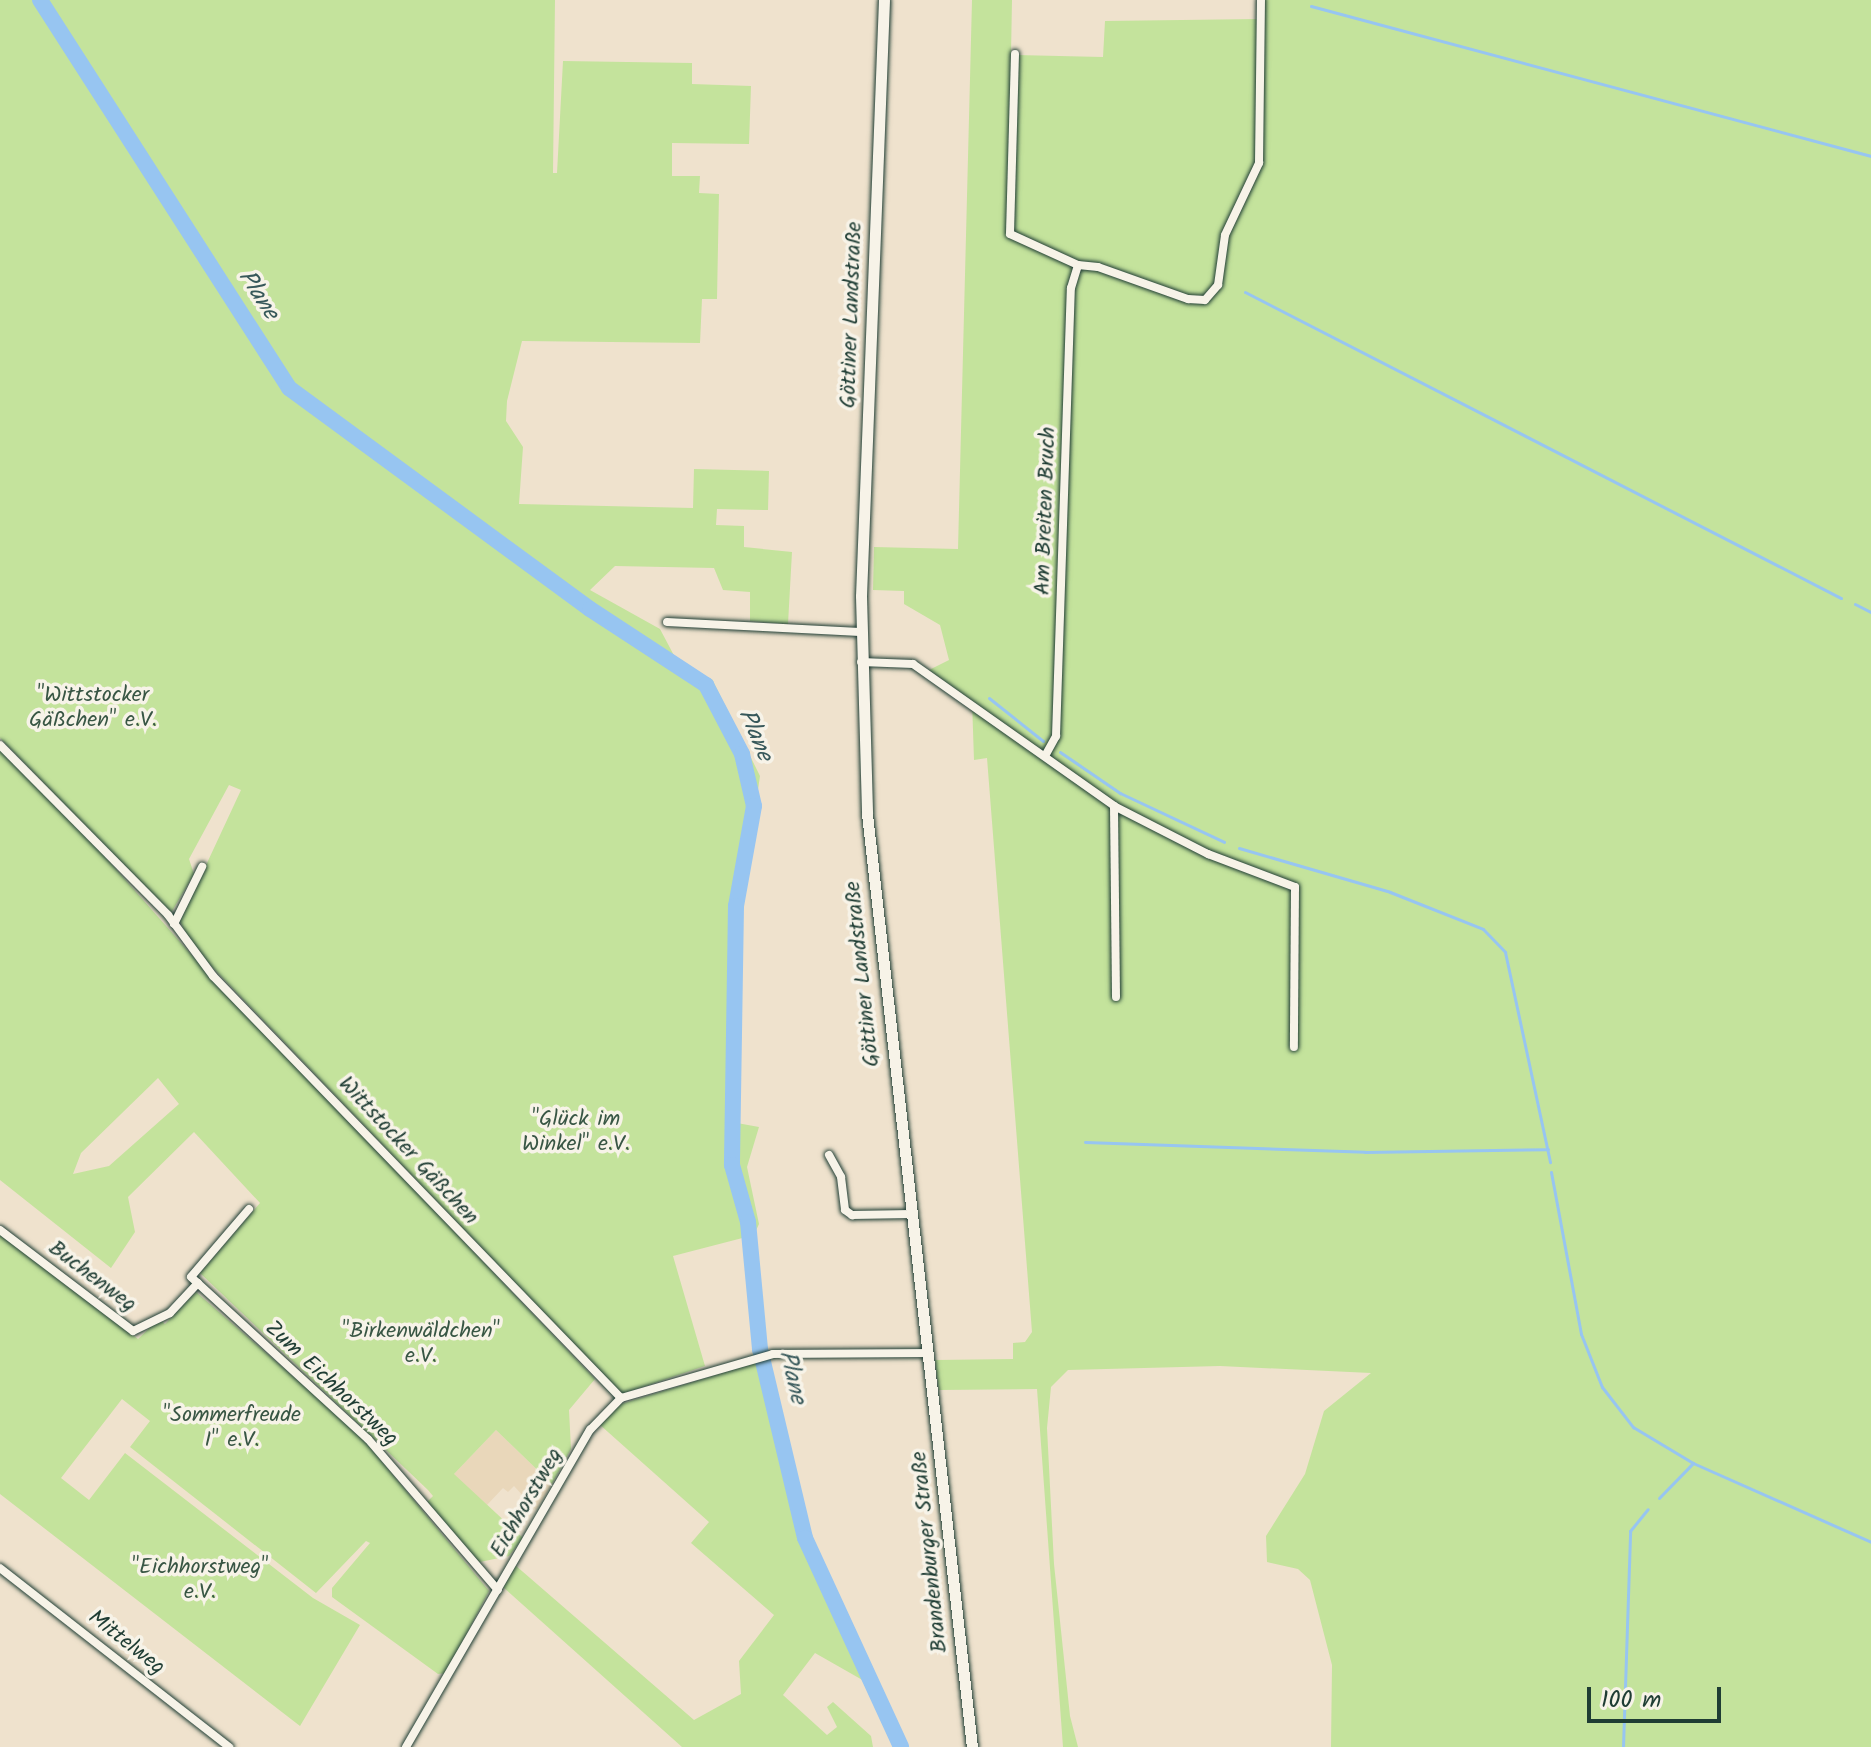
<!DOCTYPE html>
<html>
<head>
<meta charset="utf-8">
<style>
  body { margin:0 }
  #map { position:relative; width:1871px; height:1747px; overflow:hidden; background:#efe2cd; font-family:Kalam,sans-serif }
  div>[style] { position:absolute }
  .built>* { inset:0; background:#e9d7ba }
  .green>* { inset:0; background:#c4e39c }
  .stream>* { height:3px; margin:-1.5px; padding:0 1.5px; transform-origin:1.5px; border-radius:1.5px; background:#97c5f1 }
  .river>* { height:16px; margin:-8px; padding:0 8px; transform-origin:8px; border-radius:8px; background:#97c5f1 }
  .roads { filter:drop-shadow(0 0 2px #1f3d34) drop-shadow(0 0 2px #1f3d34) }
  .street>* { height:8px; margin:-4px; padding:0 4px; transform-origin:4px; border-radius:4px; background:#f7f3e8 }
  .secondary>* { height:11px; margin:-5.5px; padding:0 5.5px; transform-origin:5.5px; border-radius:5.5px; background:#f7f3e8 }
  span { translate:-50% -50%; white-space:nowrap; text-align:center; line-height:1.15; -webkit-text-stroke:7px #f7f3e8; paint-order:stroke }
  .street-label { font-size:22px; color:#1f3d34 }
  .park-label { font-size:22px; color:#385644 }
  .water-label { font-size:24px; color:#37585a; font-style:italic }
  .scale { position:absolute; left:1587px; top:1687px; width:134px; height:36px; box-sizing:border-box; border:4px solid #1f3d34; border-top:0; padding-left:10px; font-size:24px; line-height:28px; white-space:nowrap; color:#1f3d34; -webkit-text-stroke:6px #f7f3e8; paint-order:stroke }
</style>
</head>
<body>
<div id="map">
  <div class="built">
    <i style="clip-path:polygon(496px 1430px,552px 1484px,536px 1510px,514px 1486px,508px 1492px,503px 1488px,487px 1505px,453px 1475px)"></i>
  </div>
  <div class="green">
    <i style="clip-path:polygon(0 0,39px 0,288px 389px,315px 413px,290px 387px,42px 0,555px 0,553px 173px,557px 173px,563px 61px,692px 63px,692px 84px,751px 86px,749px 144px,672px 143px,672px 176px,700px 176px,699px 193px,719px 194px,717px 299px,702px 299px,700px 343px,522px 341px,507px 401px,506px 421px,523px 447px,519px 504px,693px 508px,694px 469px,769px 471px,768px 510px,717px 509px,716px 525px,744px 526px,744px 547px,792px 552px,788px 624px,750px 621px,750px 592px,723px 590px,714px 568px,615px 566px,590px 590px,660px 629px,678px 663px,704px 682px,712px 679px,760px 776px,745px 878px,737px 1011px,737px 1123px,759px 1127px,747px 1167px,759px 1224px,754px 1235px,673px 1256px,705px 1366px,622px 1394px,193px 947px,180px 921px,241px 790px,229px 785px,189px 859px,194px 874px,171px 913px,0 738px)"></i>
    <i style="clip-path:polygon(972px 0,1012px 0,1011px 55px,1103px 57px,1105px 21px,1258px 19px,1264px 0,1871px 0,1871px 1747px,1331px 1747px,1332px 1665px,1310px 1580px,1298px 1569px,1267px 1562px,1266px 1536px,1305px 1474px,1324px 1411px,1371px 1373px,1220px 1366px,1068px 1370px,1051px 1387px,1047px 1428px,1054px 1564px,1070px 1716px,1078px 1747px,1063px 1747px,1037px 1389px,939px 1390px,935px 1360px,1013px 1359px,1013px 1343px,1025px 1342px,1032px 1332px,987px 758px,974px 760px,972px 701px,929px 670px,949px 660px,940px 625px,904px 604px,904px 591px,873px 590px,874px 547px,958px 549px)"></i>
    <i style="clip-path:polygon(evenodd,0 750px,76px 824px,212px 978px,595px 1379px,569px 1410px,571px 1449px,552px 1484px,496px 1430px,454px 1474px,523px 1538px,509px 1556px,475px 1563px,426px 1503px,433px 1496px,428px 1490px,200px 1273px,260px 1203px,194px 1132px,128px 1197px,135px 1232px,111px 1268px,0 1180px,0 750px,158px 1078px,179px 1104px,109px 1166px,73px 1174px,81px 1153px,158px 1078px)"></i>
    <i style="clip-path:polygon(0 1233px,138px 1339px,159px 1319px,165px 1324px,196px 1292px,359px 1434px,489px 1591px,446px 1673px,438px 1674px,332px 1597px,332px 1588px,370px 1543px,366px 1541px,316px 1593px,130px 1447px,150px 1421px,122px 1399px,61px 1478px,89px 1500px,125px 1453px,313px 1598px,360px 1625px,300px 1726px,0 1494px)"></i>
    <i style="clip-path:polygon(765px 1360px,805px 1537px,880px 1690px,815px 1653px,783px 1695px,827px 1735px,837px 1727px,827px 1707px,833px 1702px,871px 1736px,873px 1747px,682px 1747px,503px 1587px,515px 1565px,694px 1720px,741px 1694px,739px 1661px,774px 1615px,691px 1543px,709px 1522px,599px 1424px,621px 1404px)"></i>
  </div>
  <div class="stream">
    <i style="left:1311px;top:6px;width:580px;rotate:15deg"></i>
    <i style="left:1245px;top:292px;width:670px;rotate:27.18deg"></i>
    <i style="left:1855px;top:604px;width:18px;rotate:27deg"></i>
    <i style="left:989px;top:698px;width:69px;rotate:38.5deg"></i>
    <i style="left:1060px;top:752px;width:73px;rotate:34.3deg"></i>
    <i style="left:1120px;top:793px;width:115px;rotate:25.2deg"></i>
    <i style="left:1239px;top:848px;width:157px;rotate:16.2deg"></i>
    <i style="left:1390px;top:892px;width:100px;rotate:21.7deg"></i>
    <i style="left:1483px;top:929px;width:32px;rotate:46deg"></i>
    <i style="left:1505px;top:952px;width:215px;rotate:77.9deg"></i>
    <i style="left:1085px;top:1142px;width:280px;rotate:2deg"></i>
    <i style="left:1365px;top:1152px;width:183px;rotate:-0.9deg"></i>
    <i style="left:1551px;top:1172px;width:165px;rotate:79.5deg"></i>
    <i style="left:1581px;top:1334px;width:57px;rotate:68.4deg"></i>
    <i style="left:1602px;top:1387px;width:51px;rotate:52.2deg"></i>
    <i style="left:1633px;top:1427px;width:70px;rotate:31deg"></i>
    <i style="left:1659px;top:1498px;width:49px;rotate:-45.8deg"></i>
    <i style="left:1693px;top:1463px;width:195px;rotate:23.9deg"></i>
    <i style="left:1623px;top:1747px;width:216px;rotate:-88.1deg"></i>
    <i style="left:1630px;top:1531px;width:28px;rotate:-51deg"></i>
  </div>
  <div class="river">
    <i style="left:40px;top:0;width:461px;rotate:57.3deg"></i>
    <i style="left:289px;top:388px;width:373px;rotate:36.3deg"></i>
    <i style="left:590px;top:609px;width:139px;rotate:33.2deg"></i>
    <i style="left:706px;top:685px;width:78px;rotate:62.4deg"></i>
    <i style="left:742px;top:754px;width:53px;rotate:77deg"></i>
    <i style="left:754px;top:806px;width:102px;rotate:100.2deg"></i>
    <i style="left:736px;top:906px;width:259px;rotate:90.9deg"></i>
    <i style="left:732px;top:1165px;width:59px;rotate:74.3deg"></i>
    <i style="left:748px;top:1222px;width:128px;rotate:84.6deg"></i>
    <i style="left:760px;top:1349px;width:194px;rotate:76.6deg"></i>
    <i style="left:805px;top:1538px;width:230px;rotate:65.3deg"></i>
  </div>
  <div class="roads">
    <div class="street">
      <i style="left:1015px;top:54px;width:180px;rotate:91.6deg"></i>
      <i style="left:1010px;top:234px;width:75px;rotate:24.5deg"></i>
      <i style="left:1078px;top:265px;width:20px;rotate:6deg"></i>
      <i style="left:1098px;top:267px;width:96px;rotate:19.6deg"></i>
      <i style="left:1188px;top:299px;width:17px;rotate:3deg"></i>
      <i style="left:1205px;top:300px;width:20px;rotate:-49deg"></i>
      <i style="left:1218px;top:285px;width:50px;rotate:-82deg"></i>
      <i style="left:1225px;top:235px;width:80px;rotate:-64.7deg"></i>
      <i style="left:1259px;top:163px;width:163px;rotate:-89.3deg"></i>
      <i style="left:667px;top:622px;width:193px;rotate:3deg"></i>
      <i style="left:861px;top:662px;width:52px;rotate:2.2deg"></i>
      <i style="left:913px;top:664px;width:246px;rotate:35.2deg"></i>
      <i style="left:1114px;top:806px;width:106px;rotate:27.1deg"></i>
      <i style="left:1208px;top:854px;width:93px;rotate:20.8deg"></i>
      <i style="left:1295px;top:887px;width:160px;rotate:90.4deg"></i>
      <i style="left:0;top:745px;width:239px;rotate:45.3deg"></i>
      <i style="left:168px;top:915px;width:76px;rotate:53.6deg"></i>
      <i style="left:213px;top:976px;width:587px;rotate:45.97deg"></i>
      <i style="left:1045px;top:756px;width:23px;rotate:-61deg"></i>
      <i style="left:1056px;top:736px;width:448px;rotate:-88.1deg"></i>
      <i style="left:1071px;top:288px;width:24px;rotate:-73deg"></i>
      <i style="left:1114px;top:806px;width:191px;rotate:89.4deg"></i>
      <i style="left:174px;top:924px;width:64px;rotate:-63.8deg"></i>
      <i style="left:829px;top:1155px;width:25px;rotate:61deg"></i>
      <i style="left:841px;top:1177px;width:33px;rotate:83deg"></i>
      <i style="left:845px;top:1210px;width:9px;rotate:36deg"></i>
      <i style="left:852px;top:1215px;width:59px;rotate:-1deg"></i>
      <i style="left:249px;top:1209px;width:89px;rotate:130.5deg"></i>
      <i style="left:191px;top:1277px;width:240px;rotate:42.5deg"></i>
      <i style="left:368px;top:1439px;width:199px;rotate:49.3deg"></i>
      <i style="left:0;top:1230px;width:167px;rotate:37.2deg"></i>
      <i style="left:133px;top:1331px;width:41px;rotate:-25.9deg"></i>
      <i style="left:170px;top:1313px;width:41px;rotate:-47deg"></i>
      <i style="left:0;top:1568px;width:291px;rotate:38deg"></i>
      <i style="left:406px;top:1747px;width:367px;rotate:-59.9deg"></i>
      <i style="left:590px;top:1430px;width:45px;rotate:-45.9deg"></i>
      <i style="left:621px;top:1398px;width:158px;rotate:-16.1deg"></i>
      <i style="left:773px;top:1354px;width:154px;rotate:-0.4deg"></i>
    </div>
    <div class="secondary">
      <i style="left:884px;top:0;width:596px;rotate:92.21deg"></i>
      <i style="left:861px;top:596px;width:218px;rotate:88.4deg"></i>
      <i style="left:867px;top:814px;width:939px;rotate:83.58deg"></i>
    </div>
  </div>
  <div class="street-label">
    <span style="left:852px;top:315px;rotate:-88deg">Göttiner Landstraße</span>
    <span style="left:1046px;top:511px;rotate:-88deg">Am Breiten Bruch</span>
    <span style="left:863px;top:974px;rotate:-96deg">Göttiner Landstraße</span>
    <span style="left:408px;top:1151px;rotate:47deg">Wittstocker Gäßchen</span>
    <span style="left:92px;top:1277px;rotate:37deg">Buchenweg</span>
    <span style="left:331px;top:1384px;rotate:43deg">Zum Eichhorstweg</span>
    <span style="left:527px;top:1503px;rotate:-60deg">Eichhorstweg</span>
    <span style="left:930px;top:1552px;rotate:-96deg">Brandenburger Straße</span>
    <span style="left:126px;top:1643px;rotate:38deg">Mittelweg</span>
  </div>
  <div class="park-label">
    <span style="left:93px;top:708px">"Wittstocker<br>Gäßchen" e.V.</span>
    <span style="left:576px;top:1132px">"Glück im<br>Winkel" e.V.</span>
    <span style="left:421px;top:1344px">"Birkenwäldchen"<br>e.V.</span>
    <span style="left:232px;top:1428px">"Sommerfreude<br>I" e.V.</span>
    <span style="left:200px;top:1580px">"Eichhorstweg"<br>e.V.</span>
  </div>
  <div class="water-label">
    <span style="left:258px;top:295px;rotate:57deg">Plane</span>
    <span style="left:755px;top:735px;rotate:67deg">Plane</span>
    <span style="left:792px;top:1377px;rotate:77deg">Plane</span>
  </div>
  <div class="scale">100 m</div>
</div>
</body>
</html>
